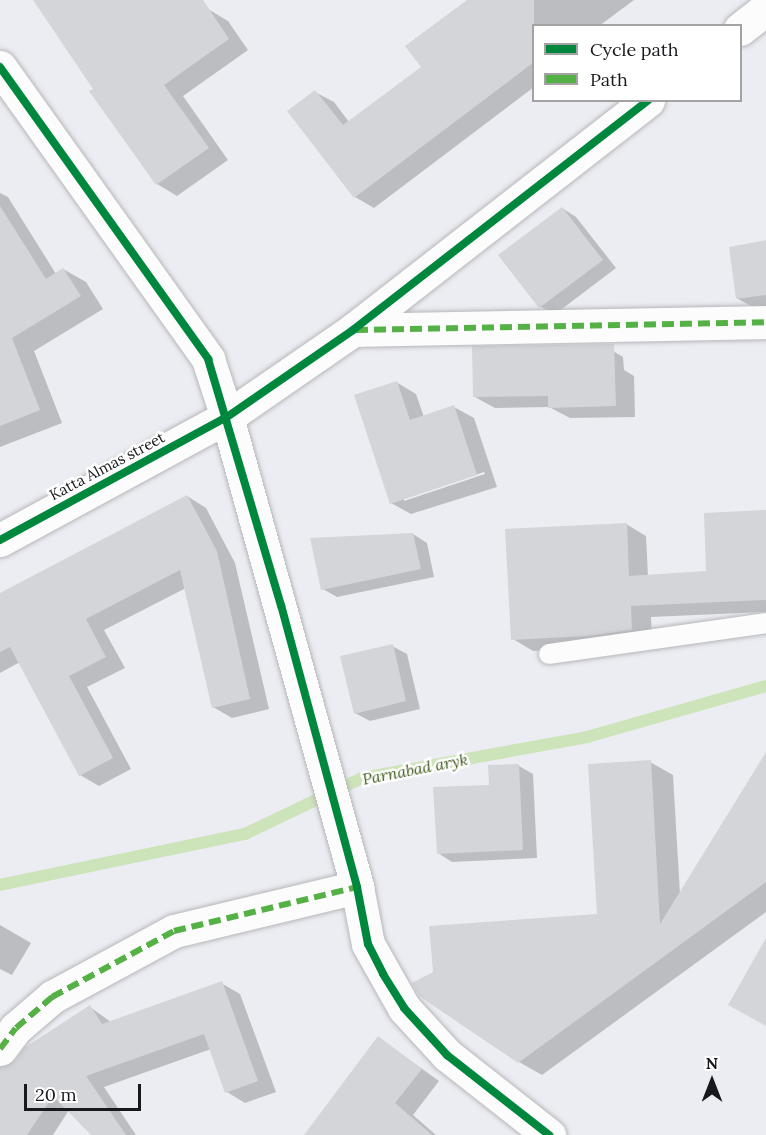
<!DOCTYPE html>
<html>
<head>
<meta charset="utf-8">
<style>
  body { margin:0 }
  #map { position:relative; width:766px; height:1135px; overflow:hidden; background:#ecedf2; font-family:Lora,serif }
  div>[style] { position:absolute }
  .shadow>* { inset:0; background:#0003 }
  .stream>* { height:12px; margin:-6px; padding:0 6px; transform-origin:6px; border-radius:6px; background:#cde3b9 }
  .building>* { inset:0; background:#d4d5d9 }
  .roads { filter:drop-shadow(0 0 2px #b6b7ba) drop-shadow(0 0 2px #b6b7ba) }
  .service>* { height:20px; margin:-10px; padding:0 10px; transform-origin:10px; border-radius:10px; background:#fcfcfd }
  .minor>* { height:33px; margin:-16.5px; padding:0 16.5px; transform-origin:16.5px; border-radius:16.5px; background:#fcfcfd }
  .tertiary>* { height:33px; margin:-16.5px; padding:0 16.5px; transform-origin:16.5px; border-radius:16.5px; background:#fcfcfd }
  .quiet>* { height:6px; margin-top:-3px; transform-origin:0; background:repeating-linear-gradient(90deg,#55b145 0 12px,transparent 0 18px) }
  .cycleway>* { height:8px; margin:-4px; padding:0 4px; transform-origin:4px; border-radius:4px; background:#00873e }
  span { translate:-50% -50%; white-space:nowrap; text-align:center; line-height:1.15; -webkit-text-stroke:5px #fff; paint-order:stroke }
  .street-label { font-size:15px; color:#18191c }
  .water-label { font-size:16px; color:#3e591b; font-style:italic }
  .legend { position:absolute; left:532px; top:24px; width:210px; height:78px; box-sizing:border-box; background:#fff; border:2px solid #a3a3a4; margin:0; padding:8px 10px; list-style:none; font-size:18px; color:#18191c }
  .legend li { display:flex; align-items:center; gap:12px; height:30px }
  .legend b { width:30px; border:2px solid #a3a3a4 }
  .north { position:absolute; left:682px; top:1051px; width:60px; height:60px; -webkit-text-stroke:4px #fff; paint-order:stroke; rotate:0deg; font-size:16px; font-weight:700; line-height:24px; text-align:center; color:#18191c }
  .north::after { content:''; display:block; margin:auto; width:21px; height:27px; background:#18191c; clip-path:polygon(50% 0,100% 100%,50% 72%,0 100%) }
  .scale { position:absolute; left:24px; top:1084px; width:117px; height:27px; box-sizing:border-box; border:3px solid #18191c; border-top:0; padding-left:8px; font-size:18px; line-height:21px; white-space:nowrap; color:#18191c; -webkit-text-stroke:4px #fff; paint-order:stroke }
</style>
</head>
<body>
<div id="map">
  <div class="shadow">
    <i style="clip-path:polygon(35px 0,156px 0,208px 9px,228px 21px,248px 50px,183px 96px,228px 160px,177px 196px,157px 184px,91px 92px,95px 89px)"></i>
    <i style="clip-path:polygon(472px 0,634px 0,599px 26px,534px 26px,534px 87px,374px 208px,355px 197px,315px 92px,334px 102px,349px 122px,423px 67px)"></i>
    <i style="clip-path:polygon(0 193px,8px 197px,56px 274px,63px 269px,86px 282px,103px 309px,34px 351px,62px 423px,0 447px)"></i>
    <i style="clip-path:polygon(562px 208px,576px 217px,616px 268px,554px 315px,540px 306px)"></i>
    <i style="clip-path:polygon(766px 242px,766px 308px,757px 309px,738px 299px)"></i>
    <i style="clip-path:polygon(603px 345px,623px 357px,624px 370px,634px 376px,635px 417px,570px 418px,549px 407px,495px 408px,475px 397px)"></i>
    <i style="clip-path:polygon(evenodd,396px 382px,416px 394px,424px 417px,454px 407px,474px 418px,497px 487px,411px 514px,391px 503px,396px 382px,484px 472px,485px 474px,404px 501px,404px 498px,484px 472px)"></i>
    <i style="clip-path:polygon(187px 496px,206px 508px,235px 563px,269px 709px,232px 718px,213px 707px,186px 588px,104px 630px,125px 668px,87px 687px,131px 769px,99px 786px,80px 775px,20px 662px,0 673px,0 595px)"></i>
    <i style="clip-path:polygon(766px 512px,766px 612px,651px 617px,652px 641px,609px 647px,533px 651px,513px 639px,626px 524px,646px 536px,648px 576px,708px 572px)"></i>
    <i style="clip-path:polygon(413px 534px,427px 543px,434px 577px,337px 597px,323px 589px)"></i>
    <i style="clip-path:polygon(392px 646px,407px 654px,420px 709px,370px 721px,355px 713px)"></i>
    <i style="clip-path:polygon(766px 754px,766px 912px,542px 1075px,519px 1062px,599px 916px,650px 762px,673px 775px,680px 894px)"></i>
    <i style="clip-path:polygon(519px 766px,533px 774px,537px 858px,452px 862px,438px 853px,491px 786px)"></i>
    <i style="clip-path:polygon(0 925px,31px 943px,12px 975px,0 969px)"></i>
    <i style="clip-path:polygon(221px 983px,240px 994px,276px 1092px,245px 1103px,227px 1092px,211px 1049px,104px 1087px,136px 1135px,93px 1135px,69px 1110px,53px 1135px,0 1135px,0 1075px,90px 1007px,111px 1022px)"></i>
    <i style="clip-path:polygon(379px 1038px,439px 1081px,413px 1115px,436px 1135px,306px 1135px)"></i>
  </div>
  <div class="stream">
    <i style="left:0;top:885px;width:250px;rotate:-11.8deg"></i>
    <i style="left:245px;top:834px;width:130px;rotate:-25.6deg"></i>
    <i style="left:362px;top:778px;width:229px;rotate:-10.3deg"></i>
    <i style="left:587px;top:737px;width:186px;rotate:-15.9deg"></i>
  </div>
  <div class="building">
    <i style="clip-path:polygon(33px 0,203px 0,229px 39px,164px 85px,209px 148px,156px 185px,89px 91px,93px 89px)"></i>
    <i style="clip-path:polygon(467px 0,534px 0,534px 62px,354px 198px,287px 111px,315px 90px,343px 125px,421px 67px,405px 46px)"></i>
    <i style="clip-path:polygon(0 206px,46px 279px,63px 268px,81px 296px,12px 338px,40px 410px,0 426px)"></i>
    <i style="clip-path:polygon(562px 207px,603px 260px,539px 308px,498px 255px)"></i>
    <i style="clip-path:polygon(766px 240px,766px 295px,736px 299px,729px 247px)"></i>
    <i style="clip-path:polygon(614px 344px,616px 406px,548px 408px,548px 396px,473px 397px,472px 346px)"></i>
    <i style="clip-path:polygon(397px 381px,410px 420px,454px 405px,477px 475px,390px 504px,354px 395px)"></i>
    <i style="clip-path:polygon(187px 495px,217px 551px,250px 699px,212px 708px,180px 570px,86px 619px,106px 657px,69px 676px,113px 758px,79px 776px,10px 647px,0 652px,0 593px)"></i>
    <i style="clip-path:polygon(766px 510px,766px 600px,631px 606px,632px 630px,588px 636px,511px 640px,505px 529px,627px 523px,629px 576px,706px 571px,704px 513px)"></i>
    <i style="clip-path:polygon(413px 533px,421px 569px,321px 590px,310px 538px)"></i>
    <i style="clip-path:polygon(393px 644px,406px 701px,354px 714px,340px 656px)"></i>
    <i style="clip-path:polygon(766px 752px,766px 882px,518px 1063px,419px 996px,412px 983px,433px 972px,429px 926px,597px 914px,588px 764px,651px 760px,660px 924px)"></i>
    <i style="clip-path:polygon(519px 764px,523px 850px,437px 854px,433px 787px,489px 785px,488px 765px)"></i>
    <i style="clip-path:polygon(766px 938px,766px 1026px,728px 1005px)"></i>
    <i style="clip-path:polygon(222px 981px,258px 1081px,225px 1093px,204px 1034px,86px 1076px,126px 1135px,91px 1135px,53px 1096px,27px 1135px,0 1135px,0 1067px,15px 1061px,24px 1048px,90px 1005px,102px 1024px)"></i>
    <i style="clip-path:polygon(378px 1036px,422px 1069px,395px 1103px,432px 1135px,304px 1135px)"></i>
  </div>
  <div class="roads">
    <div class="service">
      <i style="left:549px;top:654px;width:219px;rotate:-8.1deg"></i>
    </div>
    <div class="minor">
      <i style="left:353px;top:330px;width:413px;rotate:-1.1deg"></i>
      <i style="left:227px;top:417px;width:488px;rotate:74.5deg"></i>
      <i style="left:357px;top:887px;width:58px;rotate:79.1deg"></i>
      <i style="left:368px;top:944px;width:73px;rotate:60.6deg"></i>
      <i style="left:404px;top:1008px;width:64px;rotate:47.5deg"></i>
      <i style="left:447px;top:1055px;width:130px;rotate:38.1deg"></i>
      <i style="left:0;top:1049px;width:26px;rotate:-53deg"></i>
      <i style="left:16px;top:1028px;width:48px;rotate:-40.7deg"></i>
      <i style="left:52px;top:997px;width:139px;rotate:-28.4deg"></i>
      <i style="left:174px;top:931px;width:188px;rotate:-13.5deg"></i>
    </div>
    <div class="tertiary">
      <i style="left:740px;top:29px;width:33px;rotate:-38deg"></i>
      <i style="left:0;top:67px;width:359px;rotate:54.5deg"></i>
      <i style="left:208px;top:359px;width:61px;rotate:71.9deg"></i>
      <i style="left:0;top:540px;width:258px;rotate:-28.5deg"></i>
      <i style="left:227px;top:417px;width:153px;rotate:-34.6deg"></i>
      <i style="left:353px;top:330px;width:374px;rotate:-37.9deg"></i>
    </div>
  </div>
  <div class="quiet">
    <i style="left:356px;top:330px;width:410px;rotate:-1.1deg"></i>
    <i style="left:0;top:1049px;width:26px;rotate:-53deg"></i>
    <i style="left:16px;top:1028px;width:48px;rotate:-40.7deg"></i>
    <i style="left:52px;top:997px;width:139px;rotate:-28.4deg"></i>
    <i style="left:174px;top:931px;width:188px;rotate:-13.5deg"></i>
  </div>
  <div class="cycleway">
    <i style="left:0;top:67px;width:359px;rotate:54.5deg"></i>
    <i style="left:208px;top:359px;width:257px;rotate:73.5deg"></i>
    <i style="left:281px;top:605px;width:292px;rotate:74.9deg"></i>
    <i style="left:357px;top:887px;width:58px;rotate:79.1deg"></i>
    <i style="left:368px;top:944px;width:34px;rotate:63deg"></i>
    <i style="left:383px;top:974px;width:40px;rotate:58deg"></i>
    <i style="left:404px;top:1008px;width:64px;rotate:47.5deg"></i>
    <i style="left:447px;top:1055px;width:130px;rotate:38.1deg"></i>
    <i style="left:0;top:540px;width:258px;rotate:-28.5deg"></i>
    <i style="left:227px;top:417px;width:153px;rotate:-34.6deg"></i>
    <i style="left:353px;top:330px;width:374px;rotate:-37.9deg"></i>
  </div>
  <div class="street-label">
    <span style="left:107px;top:466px;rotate:-28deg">Katta Almas street</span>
  </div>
  <div class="water-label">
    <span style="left:415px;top:769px;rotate:-11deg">Parnabad aryk</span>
  </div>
  <ul class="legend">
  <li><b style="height:8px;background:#00873e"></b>Cycle path</li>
  <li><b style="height:8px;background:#55b145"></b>Path</li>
  </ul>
  <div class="north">N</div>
  <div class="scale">20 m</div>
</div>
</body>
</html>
